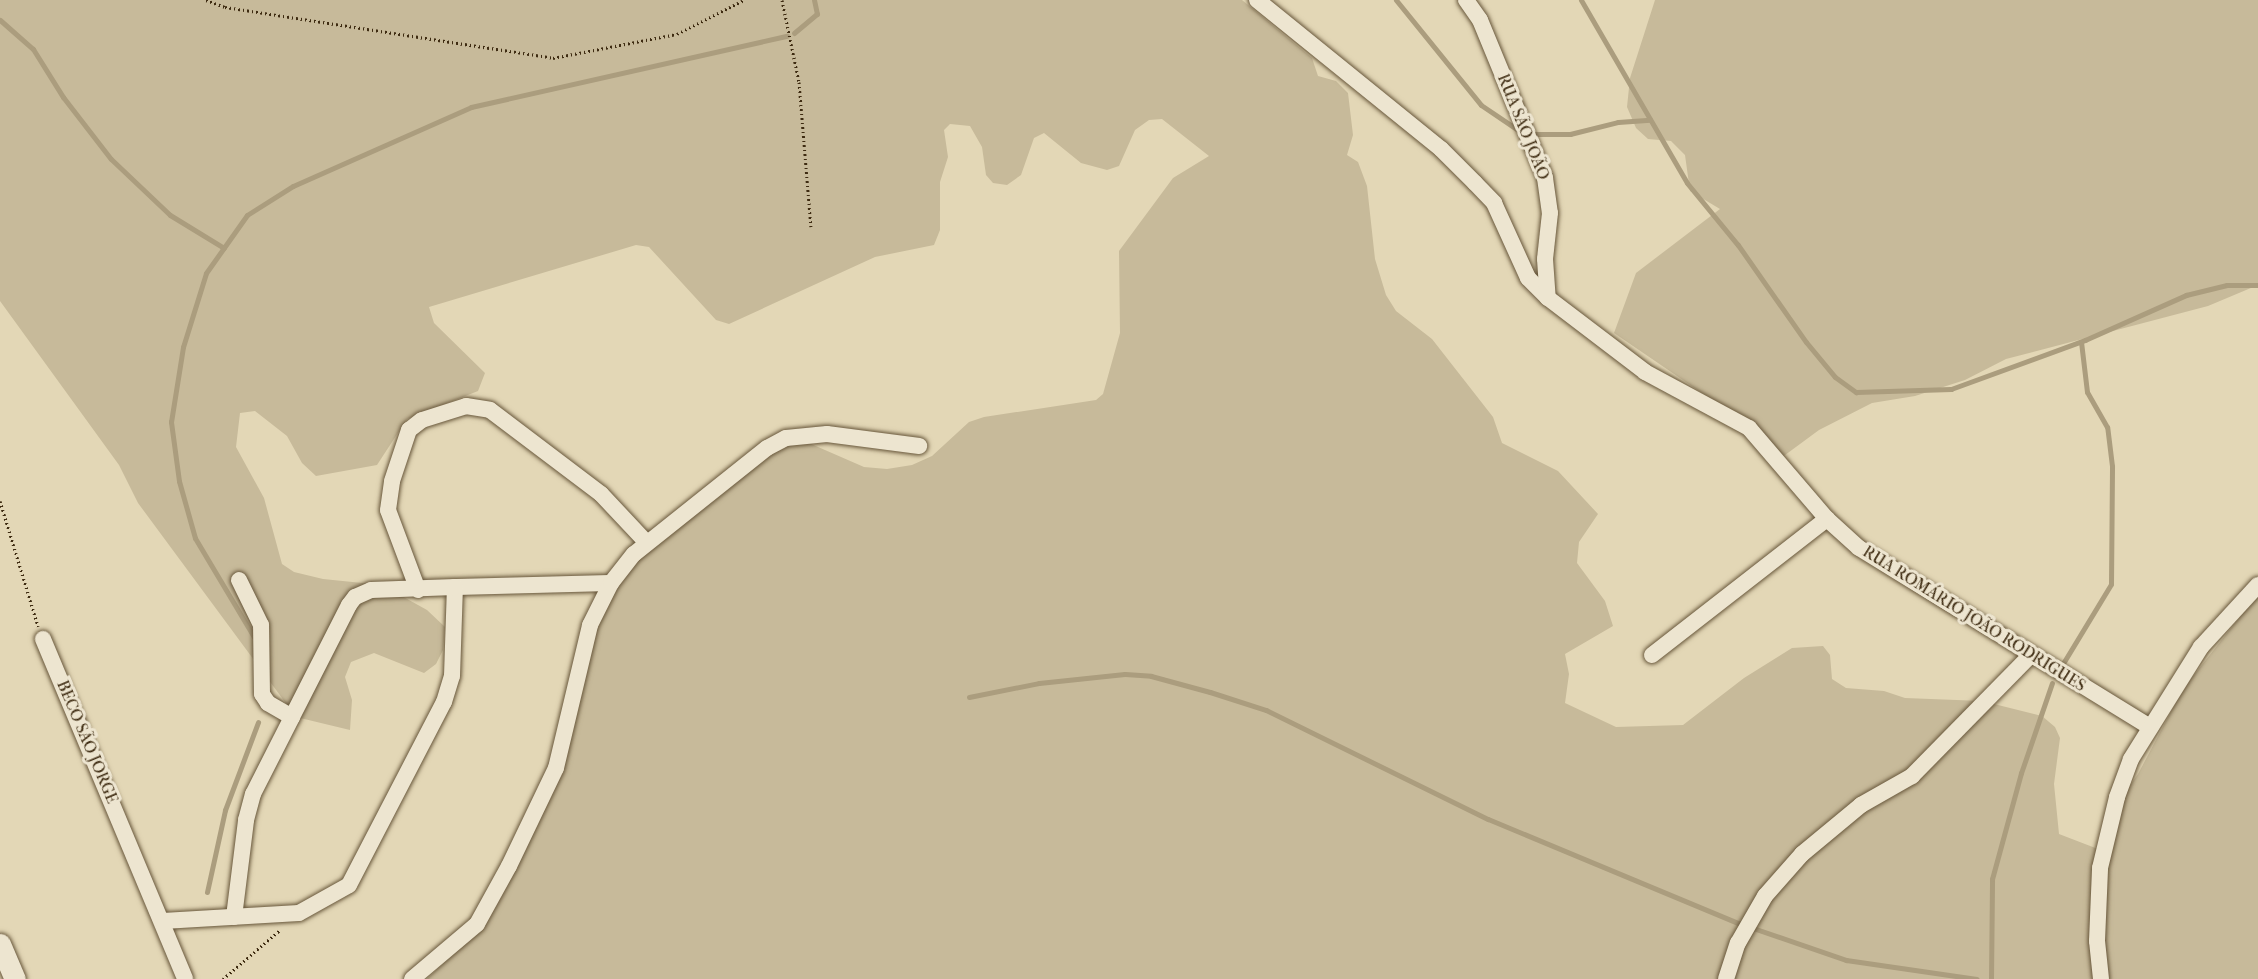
<!DOCTYPE html>
<html>
<head>
<meta charset="utf-8">
<style>
  body { margin:0 }
  #map { position:relative; width:2258px; height:979px; overflow:hidden; background:#e3d7b6; font-family:"IM FELL French Canon",serif }
  div>[style] { position:absolute }
  .green>* { inset:0; background:#c7ba9a }
  .stream>* { height:5px; margin:-2.5px; padding:0 2.5px; transform-origin:2.5px; border-radius:2.5px; background:#ab9d7e }
  .path>* { height:3px; margin-top:-1.5px; transform-origin:0; background:repeating-linear-gradient(90deg,#3e2b11 0 1.5px,transparent 0 4.5px) }
  .roads { filter:drop-shadow(0 0 2px #67563a) drop-shadow(0 0 2px #67563a) }
  .minor>* { height:16px; margin:-8px; padding:0 8px; transform-origin:8px; border-radius:8px; background:#ede5d0 }
  .tertiary>* { height:21px; margin:-10.5px; padding:0 10.5px; transform-origin:10.5px; border-radius:10.5px; background:#ede5d0 }
  span { translate:-50% -50%; white-space:nowrap; text-align:center; line-height:1.15; -webkit-text-stroke:6px #ede5d0; paint-order:stroke }
  .street-label { font-size:16px; color:#3e2b11 }
</style>
</head>
<body>
<div id="map">
  <div class="green">
    <i style="clip-path:polygon(0 0,1242px 0,1312px 58px,1318px 76px,1336px 81px,1348px 93px,1353px 135px,1347px 155px,1358px 162px,1367px 186px,1375px 259px,1386px 295px,1396px 311px,1432px 339px,1493px 417px,1502px 443px,1558px 471px,1598px 514px,1579px 542px,1577px 563px,1605px 601px,1613px 626px,1565px 654px,1569px 674px,1565px 703px,1616px 727px,1683px 725px,1744px 678px,1792px 648px,1823px 646px,1830px 655px,1832px 679px,1846px 688px,1884px 691px,1905px 698px,1982px 701px,2042px 716px,2055px 727px,2060px 738px,2054px 784px,2059px 834px,2111px 854px,2111px 813px,2138px 774px,2183px 689px,2258px 594px,2258px 979px,427px 979px,485px 924px,562px 766px,601px 613px,638px 556px,760px 457px,802px 440px,864px 467px,887px 469px,912px 465px,932px 456px,969px 422px,984px 417px,1096px 400px,1103px 394px,1120px 333px,1119px 251px,1173px 178px,1209px 156px,1162px 119px,1149px 120px,1135px 130px,1119px 166px,1107px 170px,1081px 163px,1044px 133px,1034px 138px,1021px 175px,1007px 185px,993px 183px,986px 175px,982px 147px,970px 126px,950px 124px,944px 130px,948px 157px,940px 182px,940px 230px,934px 245px,875px 257px,729px 324px,716px 320px,649px 247px,636px 245px,429px 307px,434px 323px,485px 373px,478px 391px,407px 419px,377px 465px,316px 476px,302px 463px,287px 436px,255px 411px,240px 413px,236px 447px,264px 498px,282px 564px,294px 572px,323px 579px,382px 585px,427px 610px,445px 627px,443px 650px,436px 664px,424px 673px,374px 653px,351px 662px,345px 677px,352px 700px,350px 730px,296px 717px,138px 503px,119px 465px,0 301px)"></i>
    <i style="clip-path:polygon(1655px 0,2258px 0,2258px 285px,2208px 306px,2006px 359px,1965px 380px,1915px 396px,1872px 403px,1819px 430px,1781px 458px,1743px 421px,1614px 333px,1636px 273px,1720px 209px,1690px 191px,1685px 155px,1671px 141px,1648px 139px,1636px 128px,1627px 107px,1630px 78px)"></i>
  </div>
  <div class="stream">
    <i style="left:1396px;top:0;width:135px;rotate:51deg"></i>
    <i style="left:1481px;top:105px;width:48px;rotate:34deg"></i>
    <i style="left:1581px;top:0;width:211px;rotate:59.9deg"></i>
    <i style="left:1687px;top:183px;width:80px;rotate:50.6deg"></i>
    <i style="left:1738px;top:245px;width:118px;rotate:55deg"></i>
    <i style="left:1806px;top:342px;width:45px;rotate:50.4deg"></i>
    <i style="left:1835px;top:377px;width:26px;rotate:36deg"></i>
    <i style="left:1856px;top:392px;width:95px;rotate:-1.8deg"></i>
    <i style="left:1951px;top:389px;width:143px;rotate:-20.1deg"></i>
    <i style="left:2085px;top:340px;width:111px;rotate:-24deg"></i>
    <i style="left:2186px;top:295px;width:42px;rotate:-13.7deg"></i>
    <i style="left:2227px;top:285px;width:31px"></i>
    <i style="left:0;top:20px;width:44px;rotate:41.3deg"></i>
    <i style="left:33px;top:49px;width:57px;rotate:58deg"></i>
    <i style="left:63px;top:97px;width:78px;rotate:52.3deg"></i>
    <i style="left:111px;top:159px;width:81px;rotate:43.5deg"></i>
    <i style="left:170px;top:215px;width:63px;rotate:31.4deg"></i>
    <i style="left:794px;top:33px;width:30px;rotate:-40deg"></i>
    <i style="left:817px;top:14px;width:14px;rotate:-102deg"></i>
    <i style="left:1531px;top:134px;width:39px"></i>
    <i style="left:1570px;top:134px;width:49px;rotate:-14deg"></i>
    <i style="left:1618px;top:122px;width:32px;rotate:-4deg"></i>
    <i style="left:254px;top:637px;width:115px;rotate:-120.8deg"></i>
    <i style="left:195px;top:538px;width:59px;rotate:-105.7deg"></i>
    <i style="left:179px;top:481px;width:60px;rotate:-97.7deg"></i>
    <i style="left:171px;top:422px;width:76px;rotate:-80.9deg"></i>
    <i style="left:183px;top:347px;width:77px;rotate:-72.7deg"></i>
    <i style="left:206px;top:273px;width:71px;rotate:-54.7deg"></i>
    <i style="left:247px;top:215px;width:54px;rotate:-32.2deg"></i>
    <i style="left:293px;top:186px;width:195px;rotate:-23.9deg"></i>
    <i style="left:471px;top:107px;width:324px;rotate:-12.7deg"></i>
    <i style="left:2059px;top:670px;width:100px;rotate:-58.8deg"></i>
    <i style="left:2111px;top:584px;width:118px;rotate:-89.5deg"></i>
    <i style="left:2112px;top:466px;width:39px;rotate:-97deg"></i>
    <i style="left:2107px;top:427px;width:40px;rotate:-119.7deg"></i>
    <i style="left:2087px;top:392px;width:50px;rotate:-96.8deg"></i>
    <i style="left:969px;top:697px;width:71px;rotate:-11.3deg"></i>
    <i style="left:1039px;top:683px;width:86px;rotate:-6deg"></i>
    <i style="left:1125px;top:674px;width:26px;rotate:4deg"></i>
    <i style="left:1151px;top:676px;width:61px;rotate:15.2deg"></i>
    <i style="left:1210px;top:692px;width:59px;rotate:17.8deg"></i>
    <i style="left:1266px;top:710px;width:247px;rotate:26.2deg"></i>
    <i style="left:1488px;top:819px;width:273px;rotate:22.6deg"></i>
    <i style="left:207px;top:892px;width:84px;rotate:-77.6deg"></i>
    <i style="left:225px;top:810px;width:94px;rotate:-69.4deg"></i>
    <i style="left:1750px;top:927px;width:102px;rotate:19deg"></i>
    <i style="left:1846px;top:960px;width:132px;rotate:8.3deg"></i>
    <i style="left:1991px;top:979px;width:100px;rotate:-89.4deg"></i>
    <i style="left:1992px;top:879px;width:110px;rotate:-74.7deg"></i>
    <i style="left:2021px;top:773px;width:95px;rotate:-71deg"></i>
  </div>
  <div class="path">
    <i style="left:206px;top:0;width:20px;rotate:20deg"></i>
    <i style="left:225px;top:7px;width:332px;rotate:8.8deg"></i>
    <i style="left:553px;top:58px;width:126px;rotate:-11deg"></i>
    <i style="left:677px;top:34px;width:75px;rotate:-26.9deg"></i>
    <i style="left:782px;top:0;width:84px;rotate:78.3deg"></i>
    <i style="left:799px;top:82px;width:145px;rotate:85.3deg"></i>
    <i style="left:0;top:501px;width:131px;rotate:73.1deg"></i>
    <i style="left:223px;top:979px;width:75px;rotate:-40.7deg"></i>
  </div>
  <div class="roads">
    <div class="minor">
      <i style="left:1257px;top:0;width:237px;rotate:39deg"></i>
      <i style="left:1441px;top:149px;width:48px;rotate:45deg"></i>
      <i style="left:1475px;top:183px;width:28px;rotate:46deg"></i>
      <i style="left:1494px;top:203px;width:82px;rotate:65.6deg"></i>
      <i style="left:1528px;top:278px;width:28px;rotate:45deg"></i>
      <i style="left:1548px;top:298px;width:122px;rotate:37.3deg"></i>
      <i style="left:1645px;top:372px;width:118px;rotate:28.3deg"></i>
      <i style="left:1749px;top:428px;width:120px;rotate:49.4deg"></i>
      <i style="left:1827px;top:519px;width:43px;rotate:42.2deg"></i>
      <i style="left:1859px;top:548px;width:342px;rotate:31.6deg"></i>
      <i style="left:1466px;top:0;width:24px;rotate:55deg"></i>
      <i style="left:1480px;top:20px;width:171px;rotate:67.6deg"></i>
      <i style="left:1545px;top:178px;width:35px;rotate:82deg"></i>
      <i style="left:1550px;top:213px;width:46px;rotate:96.2deg"></i>
      <i style="left:1545px;top:259px;width:39px;rotate:86deg"></i>
      <i style="left:455px;top:587px;width:156px;rotate:-1.5deg"></i>
      <i style="left:418px;top:590px;width:85px;rotate:-110.6deg"></i>
      <i style="left:388px;top:510px;width:29px;rotate:-82deg"></i>
      <i style="left:392px;top:481px;width:54px;rotate:-71.6deg"></i>
      <i style="left:409px;top:430px;width:16px;rotate:-38deg"></i>
      <i style="left:422px;top:420px;width:46px;rotate:-17.7deg"></i>
      <i style="left:466px;top:406px;width:24px;rotate:9deg"></i>
      <i style="left:490px;top:410px;width:139px;rotate:37.1deg"></i>
      <i style="left:601px;top:494px;width:66px;rotate:46.8deg"></i>
      <i style="left:43px;top:639px;width:368px;rotate:67.3deg"></i>
      <i style="left:1652px;top:655px;width:222px;rotate:-37.9deg"></i>
      <i style="left:234px;top:917px;width:98px;rotate:-82.9deg"></i>
      <i style="left:246px;top:820px;width:27px;rotate:-75deg"></i>
      <i style="left:253px;top:794px;width:86px;rotate:-63.1deg"></i>
      <i style="left:163px;top:921px;width:136px;rotate:-3.4deg"></i>
      <i style="left:299px;top:913px;width:57px;rotate:-29.2deg"></i>
      <i style="left:349px;top:885px;width:206px;rotate:-62.6deg"></i>
      <i style="left:444px;top:702px;width:27px;rotate:-73deg"></i>
      <i style="left:452px;top:676px;width:89px;rotate:-88.1deg"></i>
      <i style="left:455px;top:587px;width:84px;rotate:178deg"></i>
      <i style="left:371px;top:590px;width:17px;rotate:156deg"></i>
      <i style="left:355px;top:597px;width:10px;rotate:127deg"></i>
      <i style="left:349px;top:605px;width:126px;rotate:117deg"></i>
      <i style="left:292px;top:717px;width:28px;rotate:-150deg"></i>
      <i style="left:268px;top:703px;width:11px;rotate:-124deg"></i>
      <i style="left:262px;top:694px;width:69px;rotate:-90.8deg"></i>
      <i style="left:261px;top:625px;width:50px;rotate:-116.1deg"></i>
      <i style="left:412px;top:979px;width:85px;rotate:-40.2deg"></i>
      <i style="left:477px;top:924px;width:66px;rotate:-61.1deg"></i>
      <i style="left:509px;top:866px;width:109px;rotate:-64.4deg"></i>
      <i style="left:556px;top:768px;width:147px;rotate:-76.6deg"></i>
      <i style="left:590px;top:625px;width:47px;rotate:-63.4deg"></i>
      <i style="left:611px;top:583px;width:37px;rotate:-52deg"></i>
      <i style="left:634px;top:554px;width:170px;rotate:-38.6deg"></i>
      <i style="left:767px;top:448px;width:21px;rotate:-28deg"></i>
      <i style="left:786px;top:438px;width:41px;rotate:-5.6deg"></i>
      <i style="left:827px;top:434px;width:93px;rotate:7.4deg"></i>
      <i style="left:1726px;top:979px;width:38px;rotate:-72deg"></i>
      <i style="left:1738px;top:943px;width:54px;rotate:-60.1deg"></i>
      <i style="left:1765px;top:896px;width:56px;rotate:-48.6deg"></i>
      <i style="left:1802px;top:854px;width:77px;rotate:-39.7deg"></i>
      <i style="left:1861px;top:805px;width:59px;rotate:-29.6deg"></i>
      <i style="left:1912px;top:776px;width:168px;rotate:-45.5deg"></i>
      <i style="left:2101px;top:979px;width:38px;rotate:-96deg"></i>
      <i style="left:2097px;top:941px;width:73px;rotate:-87.6deg"></i>
      <i style="left:2100px;top:868px;width:73px;rotate:-76.5deg"></i>
      <i style="left:2117px;top:797px;width:40px;rotate:-69.8deg"></i>
      <i style="left:2131px;top:759px;width:132px;rotate:-58deg"></i>
      <i style="left:2201px;top:647px;width:84px;rotate:-47.4deg"></i>
    </div>
    <div class="tertiary">
      <i style="left:0;top:944px;width:38px;rotate:67deg"></i>
    </div>
  </div>
  <div class="street-label">
    <span style="left:1523px;top:127px;rotate:68deg">RUA SÃO JOÃO</span>
    <span style="left:1974px;top:619px;rotate:32deg">RUA ROMÁRIO JOÃO RODRIGUES</span>
    <span style="left:87px;top:742px;rotate:67deg">BECO SÃO JORGE</span>
  </div>
</div>
</body>
</html>
